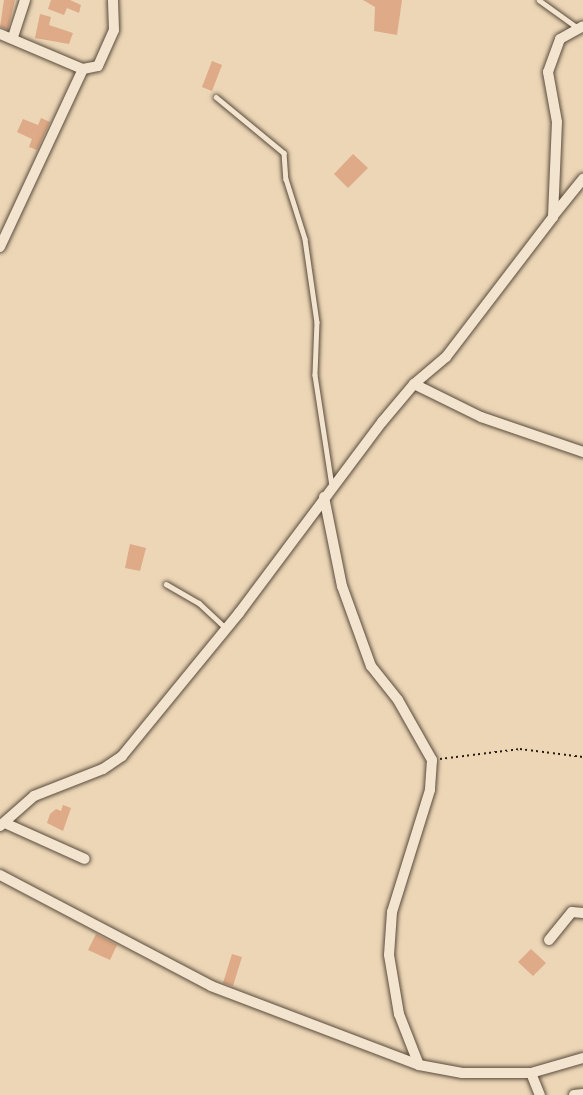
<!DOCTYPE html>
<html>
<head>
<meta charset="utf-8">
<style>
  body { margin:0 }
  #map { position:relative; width:583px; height:1095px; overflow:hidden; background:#ecd6b6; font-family:"EB Garamond",serif }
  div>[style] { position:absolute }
  .building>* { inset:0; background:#deaa87 }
  .path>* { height:2px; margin-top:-1px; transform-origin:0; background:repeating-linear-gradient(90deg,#291d13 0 2px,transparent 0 5.5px) }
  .roads { filter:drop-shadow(0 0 2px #5a4b3c) drop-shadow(0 0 2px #5a4b3c) }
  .service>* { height:4.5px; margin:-2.25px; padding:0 2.25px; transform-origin:2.25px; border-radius:2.25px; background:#f3e4d0 }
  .minor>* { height:10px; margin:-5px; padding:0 5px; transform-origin:5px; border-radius:5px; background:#f3e4d0 }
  span { translate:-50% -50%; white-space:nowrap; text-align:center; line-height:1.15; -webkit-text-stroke:7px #f3e4d0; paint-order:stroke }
</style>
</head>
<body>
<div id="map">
  <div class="building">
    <i style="clip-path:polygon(4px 0,15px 0,8px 29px,0 27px)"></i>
    <i style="clip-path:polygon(51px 0,70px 0,81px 5px,79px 13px,67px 8px,64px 15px,48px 9px)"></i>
    <i style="clip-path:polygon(363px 0,402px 0,397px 35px,374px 31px,375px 7px)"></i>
    <i style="clip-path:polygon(40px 14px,51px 17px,49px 25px,73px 33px,69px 44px,35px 38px)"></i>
    <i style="clip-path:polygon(212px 61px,222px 65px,212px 91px,202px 87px)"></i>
    <i style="clip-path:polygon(41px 118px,50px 122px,37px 150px,29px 147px,32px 139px,17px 132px,23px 119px,38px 125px)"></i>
    <i style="clip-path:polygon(353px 154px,368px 168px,348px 188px,334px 174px)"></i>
    <i style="clip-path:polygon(130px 544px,146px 548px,140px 571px,125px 568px)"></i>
    <i style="clip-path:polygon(63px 805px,71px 808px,63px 831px,47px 823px,50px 814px,56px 809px,61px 811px)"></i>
    <i style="clip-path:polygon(96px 934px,117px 945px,110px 960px,88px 950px)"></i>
    <i style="clip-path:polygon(531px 949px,546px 963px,533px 976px,518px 962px)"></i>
    <i style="clip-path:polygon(232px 954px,242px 957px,233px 986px,223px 983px)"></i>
  </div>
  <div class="path">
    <i style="left:440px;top:759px;width:81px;rotate:-7.1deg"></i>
    <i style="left:520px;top:749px;width:64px;rotate:7.2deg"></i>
  </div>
  <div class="roads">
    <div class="service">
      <i style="left:539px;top:0;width:48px;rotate:35.7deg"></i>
      <i style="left:216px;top:97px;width:88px;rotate:39.5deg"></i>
      <i style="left:284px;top:153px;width:26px;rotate:86deg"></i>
      <i style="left:286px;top:179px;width:63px;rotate:72.4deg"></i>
      <i style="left:305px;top:239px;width:84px;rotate:81.8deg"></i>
      <i style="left:317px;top:322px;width:53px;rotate:92.2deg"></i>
      <i style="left:315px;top:375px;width:112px;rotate:81.3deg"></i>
      <i style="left:166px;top:584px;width:38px;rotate:30deg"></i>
      <i style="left:199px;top:603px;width:37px;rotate:43deg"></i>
    </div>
    <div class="minor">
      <i style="left:0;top:34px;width:90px;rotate:22.9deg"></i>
      <i style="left:83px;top:69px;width:15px;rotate:-11deg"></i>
      <i style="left:98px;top:66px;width:39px;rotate:-66deg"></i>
      <i style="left:114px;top:30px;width:30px;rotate:-92deg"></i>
      <i style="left:13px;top:37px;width:39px;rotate:-72deg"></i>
      <i style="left:553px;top:216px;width:48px;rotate:-51deg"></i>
      <i style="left:0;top:247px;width:196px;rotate:-65deg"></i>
      <i style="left:414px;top:384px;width:75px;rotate:26.2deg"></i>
      <i style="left:481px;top:417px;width:108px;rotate:18.9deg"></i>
      <i style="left:324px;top:497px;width:91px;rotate:78.6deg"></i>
      <i style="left:342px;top:586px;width:85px;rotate:70.1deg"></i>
      <i style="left:371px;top:666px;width:43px;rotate:51.5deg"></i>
      <i style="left:398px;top:700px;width:69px;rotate:60.5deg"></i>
      <i style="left:432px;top:760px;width:30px;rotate:94deg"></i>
      <i style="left:430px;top:790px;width:128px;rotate:107.3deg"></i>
      <i style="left:392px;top:912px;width:43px;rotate:94deg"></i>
      <i style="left:389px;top:955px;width:60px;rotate:80.4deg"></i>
      <i style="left:399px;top:1014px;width:55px;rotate:68.6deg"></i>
      <i style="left:7px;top:824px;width:85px;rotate:24.2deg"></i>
      <i style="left:0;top:826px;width:45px;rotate:-41.4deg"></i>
      <i style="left:34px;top:796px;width:74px;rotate:-21.4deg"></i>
      <i style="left:103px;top:769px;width:23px;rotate:-34deg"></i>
      <i style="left:122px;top:756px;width:185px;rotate:-50.7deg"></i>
      <i style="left:239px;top:613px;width:239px;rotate:-53.2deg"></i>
      <i style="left:382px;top:422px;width:50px;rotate:-49.9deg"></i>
      <i style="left:414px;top:384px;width:42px;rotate:-40.2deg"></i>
      <i style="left:446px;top:357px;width:176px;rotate:-52.6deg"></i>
      <i style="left:553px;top:217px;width:95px;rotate:-87.6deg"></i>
      <i style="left:557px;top:122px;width:51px;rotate:-100.2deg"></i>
      <i style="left:548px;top:72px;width:35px;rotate:-70deg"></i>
      <i style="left:560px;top:39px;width:26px;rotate:-29deg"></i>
      <i style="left:0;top:875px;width:238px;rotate:27.7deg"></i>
      <i style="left:211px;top:986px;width:222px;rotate:20.8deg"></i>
      <i style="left:419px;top:1065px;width:44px;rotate:10.5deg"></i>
      <i style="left:462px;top:1073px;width:69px"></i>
      <i style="left:531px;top:1073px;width:24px;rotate:68deg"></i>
      <i style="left:549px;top:940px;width:36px;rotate:-51deg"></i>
      <i style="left:572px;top:912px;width:11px;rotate:5deg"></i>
      <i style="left:531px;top:1073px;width:54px;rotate:-16.1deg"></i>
      <i style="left:574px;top:1095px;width:9px;rotate:-6deg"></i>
    </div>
  </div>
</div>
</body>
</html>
